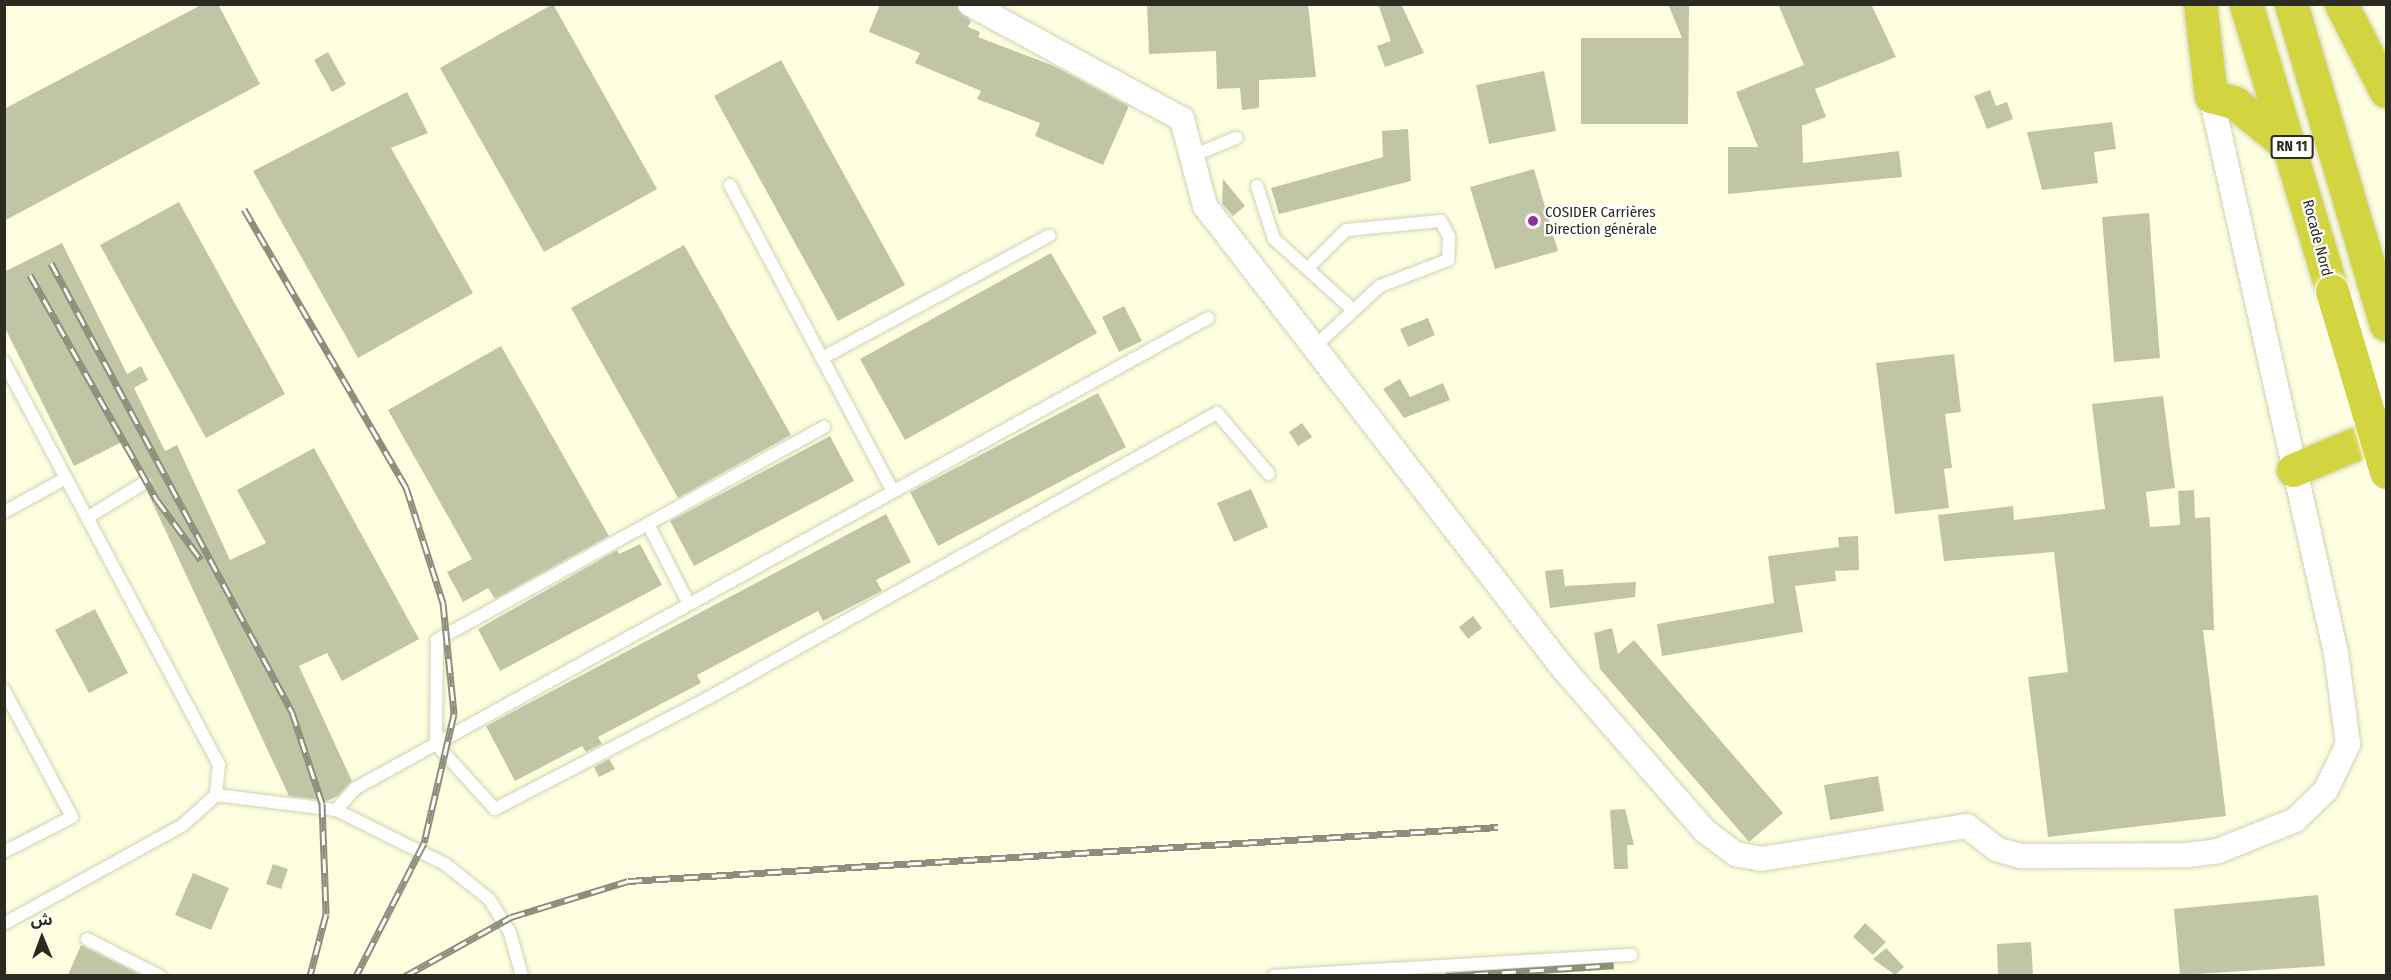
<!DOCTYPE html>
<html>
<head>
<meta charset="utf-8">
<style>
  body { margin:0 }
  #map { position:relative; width:2391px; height:980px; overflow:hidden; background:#fdffe0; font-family:"Fira Sans Condensed","Noto Sans Arabic",sans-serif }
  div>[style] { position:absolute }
  .building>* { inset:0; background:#c2c4a6 }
  .roads { filter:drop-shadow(0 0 2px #d1d3b5) drop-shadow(0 0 2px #d1d3b5) }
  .service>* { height:12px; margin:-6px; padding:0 6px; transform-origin:6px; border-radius:6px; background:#fff }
  .minor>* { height:24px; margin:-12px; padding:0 12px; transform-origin:12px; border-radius:12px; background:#fff }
  .motorway>* { height:33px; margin:-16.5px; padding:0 16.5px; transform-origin:16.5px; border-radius:16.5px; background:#d2d53f }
  .rail>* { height:7px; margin-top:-3.5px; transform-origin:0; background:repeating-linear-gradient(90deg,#fff 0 14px,#8e8f7b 0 28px); box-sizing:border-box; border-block:2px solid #8e8f7b }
  .bridges { filter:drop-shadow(0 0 2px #fff) drop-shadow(0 0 2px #fff) }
  .motorway-bridge>* { height:33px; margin:-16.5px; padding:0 16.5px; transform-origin:16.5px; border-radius:16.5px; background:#d2d53f }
  .dots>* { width:16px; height:16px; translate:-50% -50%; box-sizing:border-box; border:3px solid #fff; border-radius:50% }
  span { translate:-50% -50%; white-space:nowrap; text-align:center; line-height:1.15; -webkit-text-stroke:4.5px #fff; paint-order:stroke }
  .shield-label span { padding:2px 4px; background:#fff; border:2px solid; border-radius:4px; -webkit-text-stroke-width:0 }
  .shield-label { font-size:14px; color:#2b2b20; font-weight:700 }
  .poi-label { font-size:15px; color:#2b2b20 }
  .left { translate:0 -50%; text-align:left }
  .street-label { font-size:15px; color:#2b2b20 }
  .frame { position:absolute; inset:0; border:6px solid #2b2b20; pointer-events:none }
  .north { position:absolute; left:12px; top:908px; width:60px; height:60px; -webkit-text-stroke:4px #fff; paint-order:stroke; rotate:359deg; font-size:16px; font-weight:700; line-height:24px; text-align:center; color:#2b2b20 }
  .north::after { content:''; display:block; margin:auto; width:21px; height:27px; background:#2b2b20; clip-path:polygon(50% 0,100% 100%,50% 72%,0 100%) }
</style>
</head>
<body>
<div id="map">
  <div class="building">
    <i style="clip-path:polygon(203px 4px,218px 4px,260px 84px,4px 221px,4px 109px)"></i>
    <i style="clip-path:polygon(553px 4px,657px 189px,544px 252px,440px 68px)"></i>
    <i style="clip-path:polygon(880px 4px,956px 4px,971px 21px,968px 27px,980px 32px,978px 37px,1054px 66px,1129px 106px,1103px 165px,1035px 136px,1040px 123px,977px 99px,981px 91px,915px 63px,920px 53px,869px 32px)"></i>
    <i style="clip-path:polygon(1147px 4px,1308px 4px,1316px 77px,1259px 80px,1259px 108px,1242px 110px,1240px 88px,1217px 89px,1216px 51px,1149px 54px)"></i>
    <i style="clip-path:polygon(1378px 4px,1401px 4px,1424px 53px,1385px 67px,1377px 46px,1391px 41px)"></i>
    <i style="clip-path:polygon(1668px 4px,1689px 4px,1688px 124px,1581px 124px,1581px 38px,1682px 38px)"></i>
    <i style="clip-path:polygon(1778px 4px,1871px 4px,1896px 57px,1815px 89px,1826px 117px,1802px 126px,1803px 163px,1899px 151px,1902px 177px,1728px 194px,1728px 147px,1758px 147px,1736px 92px,1804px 65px)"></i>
    <i style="clip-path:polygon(328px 52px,346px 84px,332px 92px,314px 60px)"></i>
    <i style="clip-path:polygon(781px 60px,905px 285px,838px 321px,714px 96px)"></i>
    <i style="clip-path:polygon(1544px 71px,1556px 131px,1489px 144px,1476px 85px)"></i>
    <i style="clip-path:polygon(1990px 90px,1996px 106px,2007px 102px,2013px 119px,1987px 129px,1974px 96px)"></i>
    <i style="clip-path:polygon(407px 92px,428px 133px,391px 148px,473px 293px,358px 358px,253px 171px)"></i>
    <i style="clip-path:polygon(2112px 122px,2116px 149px,2094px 152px,2098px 183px,2042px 190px,2027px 132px)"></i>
    <i style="clip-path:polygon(1408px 129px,1411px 181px,1279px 214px,1271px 188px,1383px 157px,1382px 131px)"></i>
    <i style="clip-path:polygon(1534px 169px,1558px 251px,1495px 269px,1470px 187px)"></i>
    <i style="clip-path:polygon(1223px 179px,1245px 206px,1233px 216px,1222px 204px)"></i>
    <i style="clip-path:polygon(179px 202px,285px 394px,206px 438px,100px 245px)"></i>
    <i style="clip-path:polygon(2149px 213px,2160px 358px,2114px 362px,2102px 217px)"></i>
    <i style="clip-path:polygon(62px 243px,127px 374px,141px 366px,148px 380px,134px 388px,165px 451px,177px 445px,230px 560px,266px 543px,237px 490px,314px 448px,419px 639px,342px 681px,327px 653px,299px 666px,352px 781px,338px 796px,327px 801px,289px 796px,147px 491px,151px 479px,141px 476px,124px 441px,74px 466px,4px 326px,4px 272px)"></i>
    <i style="clip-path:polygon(684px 245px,791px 435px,678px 498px,571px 308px)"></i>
    <i style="clip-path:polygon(1051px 253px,1097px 333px,905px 440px,860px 359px)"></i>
    <i style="clip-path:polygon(1124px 306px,1142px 341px,1119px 352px,1102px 317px)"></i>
    <i style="clip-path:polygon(1428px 318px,1435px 335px,1408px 347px,1400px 329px)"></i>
    <i style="clip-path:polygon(501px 346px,609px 536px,495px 599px,488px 588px,463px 602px,447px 572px,472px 559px,388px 410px)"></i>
    <i style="clip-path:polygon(1954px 354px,1961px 412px,1945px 414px,1952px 468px,1944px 469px,1949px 508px,1895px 514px,1876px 363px)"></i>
    <i style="clip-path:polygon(1400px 379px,1410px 397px,1443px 383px,1450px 400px,1404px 418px,1383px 389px)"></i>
    <i style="clip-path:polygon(1098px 393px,1126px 447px,938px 546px,910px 492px)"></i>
    <i style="clip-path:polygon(2163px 396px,2175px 488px,2146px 492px,2150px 527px,2180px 525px,2178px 491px,2194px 490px,2195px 518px,2210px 517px,2214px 630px,2203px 630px,2226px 816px,2048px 837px,2028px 677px,2068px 672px,2054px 552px,1944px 561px,1938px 515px,2013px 506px,2014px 520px,2105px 509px,2092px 404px)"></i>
    <i style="clip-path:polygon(1302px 423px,1312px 437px,1298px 446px,1289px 432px)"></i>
    <i style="clip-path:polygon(830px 436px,854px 481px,694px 566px,670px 521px)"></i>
    <i style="clip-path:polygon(1251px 489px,1268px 527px,1234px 542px,1217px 503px)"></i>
    <i style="clip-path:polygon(886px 514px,911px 562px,876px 580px,882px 591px,823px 621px,818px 611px,697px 675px,701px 683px,598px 737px,602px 744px,586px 752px,582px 746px,515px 781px,486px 726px)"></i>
    <i style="clip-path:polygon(1858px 536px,1859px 570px,1835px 571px,1836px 581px,1795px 586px,1803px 632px,1662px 656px,1657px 624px,1774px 603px,1768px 556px,1839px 547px,1838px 537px)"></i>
    <i style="clip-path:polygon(640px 544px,662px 585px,500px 671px,478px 629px,617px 550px,619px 554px)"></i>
    <i style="clip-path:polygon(1563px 569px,1565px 586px,1636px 582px,1635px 597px,1550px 608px,1545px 571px)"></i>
    <i style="clip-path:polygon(95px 609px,128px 673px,89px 693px,55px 630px)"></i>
    <i style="clip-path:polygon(1473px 616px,1482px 628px,1468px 639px,1459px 627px)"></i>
    <i style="clip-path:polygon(1612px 628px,1618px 654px,1634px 640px,1783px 813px,1749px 842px,1600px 669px,1594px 633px)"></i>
    <i style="clip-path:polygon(609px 759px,615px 769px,599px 777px,594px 767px)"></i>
    <i style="clip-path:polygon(1878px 776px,1884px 811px,1830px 820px,1824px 785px)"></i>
    <i style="clip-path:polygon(1625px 809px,1634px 845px,1627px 845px,1628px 869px,1614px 869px,1610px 810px)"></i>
    <i style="clip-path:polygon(273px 864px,288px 869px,281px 889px,266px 884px)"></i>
    <i style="clip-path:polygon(193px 873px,229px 888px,211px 930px,175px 915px)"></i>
    <i style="clip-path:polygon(2318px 895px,2325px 966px,2180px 975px,2174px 909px)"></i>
    <i style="clip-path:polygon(1865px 923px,1886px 942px,1873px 955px,1853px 937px)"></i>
    <i style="clip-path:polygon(2031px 942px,2033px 975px,1998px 975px,1997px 944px)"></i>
    <i style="clip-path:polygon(81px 945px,141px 975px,68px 975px)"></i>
    <i style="clip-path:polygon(1886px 948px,1904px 967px,1895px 975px,1873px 959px)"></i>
  </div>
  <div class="roads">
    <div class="service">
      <i style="left:1192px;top:156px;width:48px;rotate:-22.2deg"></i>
      <i style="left:730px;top:185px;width:347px;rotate:62deg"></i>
      <i style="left:1257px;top:186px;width:56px;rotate:72.2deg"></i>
      <i style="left:1274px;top:239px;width:106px;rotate:41.9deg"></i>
      <i style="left:1309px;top:267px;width:52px;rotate:-45deg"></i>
      <i style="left:1346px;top:230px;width:95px;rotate:-5.4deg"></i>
      <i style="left:1441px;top:221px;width:18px;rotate:63deg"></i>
      <i style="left:1449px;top:237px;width:23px;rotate:92deg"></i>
      <i style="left:1448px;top:260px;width:73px;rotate:159.1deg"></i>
      <i style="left:1380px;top:286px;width:91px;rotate:137.2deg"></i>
      <i style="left:822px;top:358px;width:258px;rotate:-28.3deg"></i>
      <i style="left:4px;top:362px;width:456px;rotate:61.9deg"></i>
      <i style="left:219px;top:764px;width:31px;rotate:96deg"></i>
      <i style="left:216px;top:795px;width:45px;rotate:137.7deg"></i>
      <i style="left:183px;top:825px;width:205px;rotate:151.1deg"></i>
      <i style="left:824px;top:427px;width:442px;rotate:151.2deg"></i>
      <i style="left:437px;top:640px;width:104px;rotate:90.6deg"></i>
      <i style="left:436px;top:744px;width:88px;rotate:47.8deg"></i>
      <i style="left:495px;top:809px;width:242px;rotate:-27.5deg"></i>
      <i style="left:710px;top:697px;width:581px;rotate:-29.26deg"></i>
      <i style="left:1217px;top:413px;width:80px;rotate:49.6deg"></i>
      <i style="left:4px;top:512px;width:71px;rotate:-28.7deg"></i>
      <i style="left:87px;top:518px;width:67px;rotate:-31.6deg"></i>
      <i style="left:648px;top:524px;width:90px;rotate:62.9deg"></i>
      <i style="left:4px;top:690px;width:144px;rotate:61.8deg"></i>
      <i style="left:72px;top:817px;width:76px;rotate:152.8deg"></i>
      <i style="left:216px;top:795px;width:121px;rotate:7.1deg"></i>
      <i style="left:336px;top:810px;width:122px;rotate:26.4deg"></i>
      <i style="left:445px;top:864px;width:56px;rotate:38.5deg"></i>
      <i style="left:489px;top:899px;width:40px;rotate:58deg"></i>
      <i style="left:510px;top:933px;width:45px;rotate:74.4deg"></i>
      <i style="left:336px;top:810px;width:30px;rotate:-48deg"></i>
      <i style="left:356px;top:788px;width:973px;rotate:-28.88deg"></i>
      <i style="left:87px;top:939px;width:82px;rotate:26.9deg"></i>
      <i style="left:1274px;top:976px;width:358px;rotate:-3.4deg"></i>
    </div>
    <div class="minor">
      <i style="left:970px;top:4px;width:241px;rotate:28.5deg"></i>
      <i style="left:1182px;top:119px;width:90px;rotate:75.2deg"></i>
      <i style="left:1205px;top:206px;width:583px;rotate:52.25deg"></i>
      <i style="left:1562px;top:667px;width:218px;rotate:48.9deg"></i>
      <i style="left:1705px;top:831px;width:39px;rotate:37deg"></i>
      <i style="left:1736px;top:854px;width:25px;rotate:11deg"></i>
      <i style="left:1761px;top:859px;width:209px;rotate:-9.1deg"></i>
      <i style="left:1967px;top:826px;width:37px;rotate:38deg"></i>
      <i style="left:1996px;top:849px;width:26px;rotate:16deg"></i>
      <i style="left:2021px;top:856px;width:166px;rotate:-0.3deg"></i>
      <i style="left:2187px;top:855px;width:31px;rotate:-7deg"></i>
      <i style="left:2218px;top:851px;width:83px;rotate:-21.9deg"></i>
      <i style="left:2295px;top:820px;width:43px;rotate:-44.1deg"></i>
      <i style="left:2326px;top:790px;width:51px;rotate:-64.4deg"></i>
      <i style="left:2348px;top:744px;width:92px;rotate:-97.5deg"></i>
      <i style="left:2336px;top:653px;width:571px;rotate:-102.65deg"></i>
    </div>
    <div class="motorway">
      <i style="left:2200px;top:4px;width:93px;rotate:83.2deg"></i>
      <i style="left:2211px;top:96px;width:25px;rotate:16deg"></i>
      <i style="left:2235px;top:103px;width:75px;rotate:39deg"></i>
      <i style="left:2246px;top:4px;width:300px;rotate:73.3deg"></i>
      <i style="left:2291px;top:4px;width:334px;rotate:73.5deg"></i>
      <i style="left:2341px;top:4px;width:98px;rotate:62.7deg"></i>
      <i style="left:2293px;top:470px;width:86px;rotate:-22.7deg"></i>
      <i style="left:2372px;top:437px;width:19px;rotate:-43deg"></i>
    </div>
  </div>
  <div class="rail">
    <i style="left:244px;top:209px;width:322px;rotate:59.8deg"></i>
    <i style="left:406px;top:487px;width:122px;rotate:72.3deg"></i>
    <i style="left:443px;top:603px;width:112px;rotate:84.3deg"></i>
    <i style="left:454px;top:714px;width:132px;rotate:103.1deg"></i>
    <i style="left:424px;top:843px;width:149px;rotate:117.1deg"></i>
    <i style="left:51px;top:263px;width:510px;rotate:61.78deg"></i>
    <i style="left:292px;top:712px;width:96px;rotate:71.8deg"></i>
    <i style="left:322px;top:803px;width:111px;rotate:87.9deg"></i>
    <i style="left:326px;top:914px;width:64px;rotate:104.5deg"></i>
    <i style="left:30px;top:275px;width:258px;rotate:60.6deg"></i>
    <i style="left:157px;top:500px;width:74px;rotate:53.7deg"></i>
    <i style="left:405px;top:976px;width:121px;rotate:-29.1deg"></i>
    <i style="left:511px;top:917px;width:122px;rotate:-17.1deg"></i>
    <i style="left:628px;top:881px;width:872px;rotate:-3.55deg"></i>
    <i style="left:1446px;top:976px;width:168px;rotate:-3.7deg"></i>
  </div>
  <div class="bridges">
    <div class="motorway-bridge">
      <i style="left:2332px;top:291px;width:189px;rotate:73.4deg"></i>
    </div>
  </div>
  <div class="dots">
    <i style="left:1533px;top:221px;background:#8c329e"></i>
  </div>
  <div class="shield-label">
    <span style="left:2292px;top:147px">RN 11</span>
  </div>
  <div class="poi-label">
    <span class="left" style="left:1545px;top:221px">COSIDER Carrières<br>Direction générale</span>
  </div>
  <div class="street-label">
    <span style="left:2317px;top:238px;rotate:75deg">Rocade Nord</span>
  </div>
  <div class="frame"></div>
  <div class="north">ش</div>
</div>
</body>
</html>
